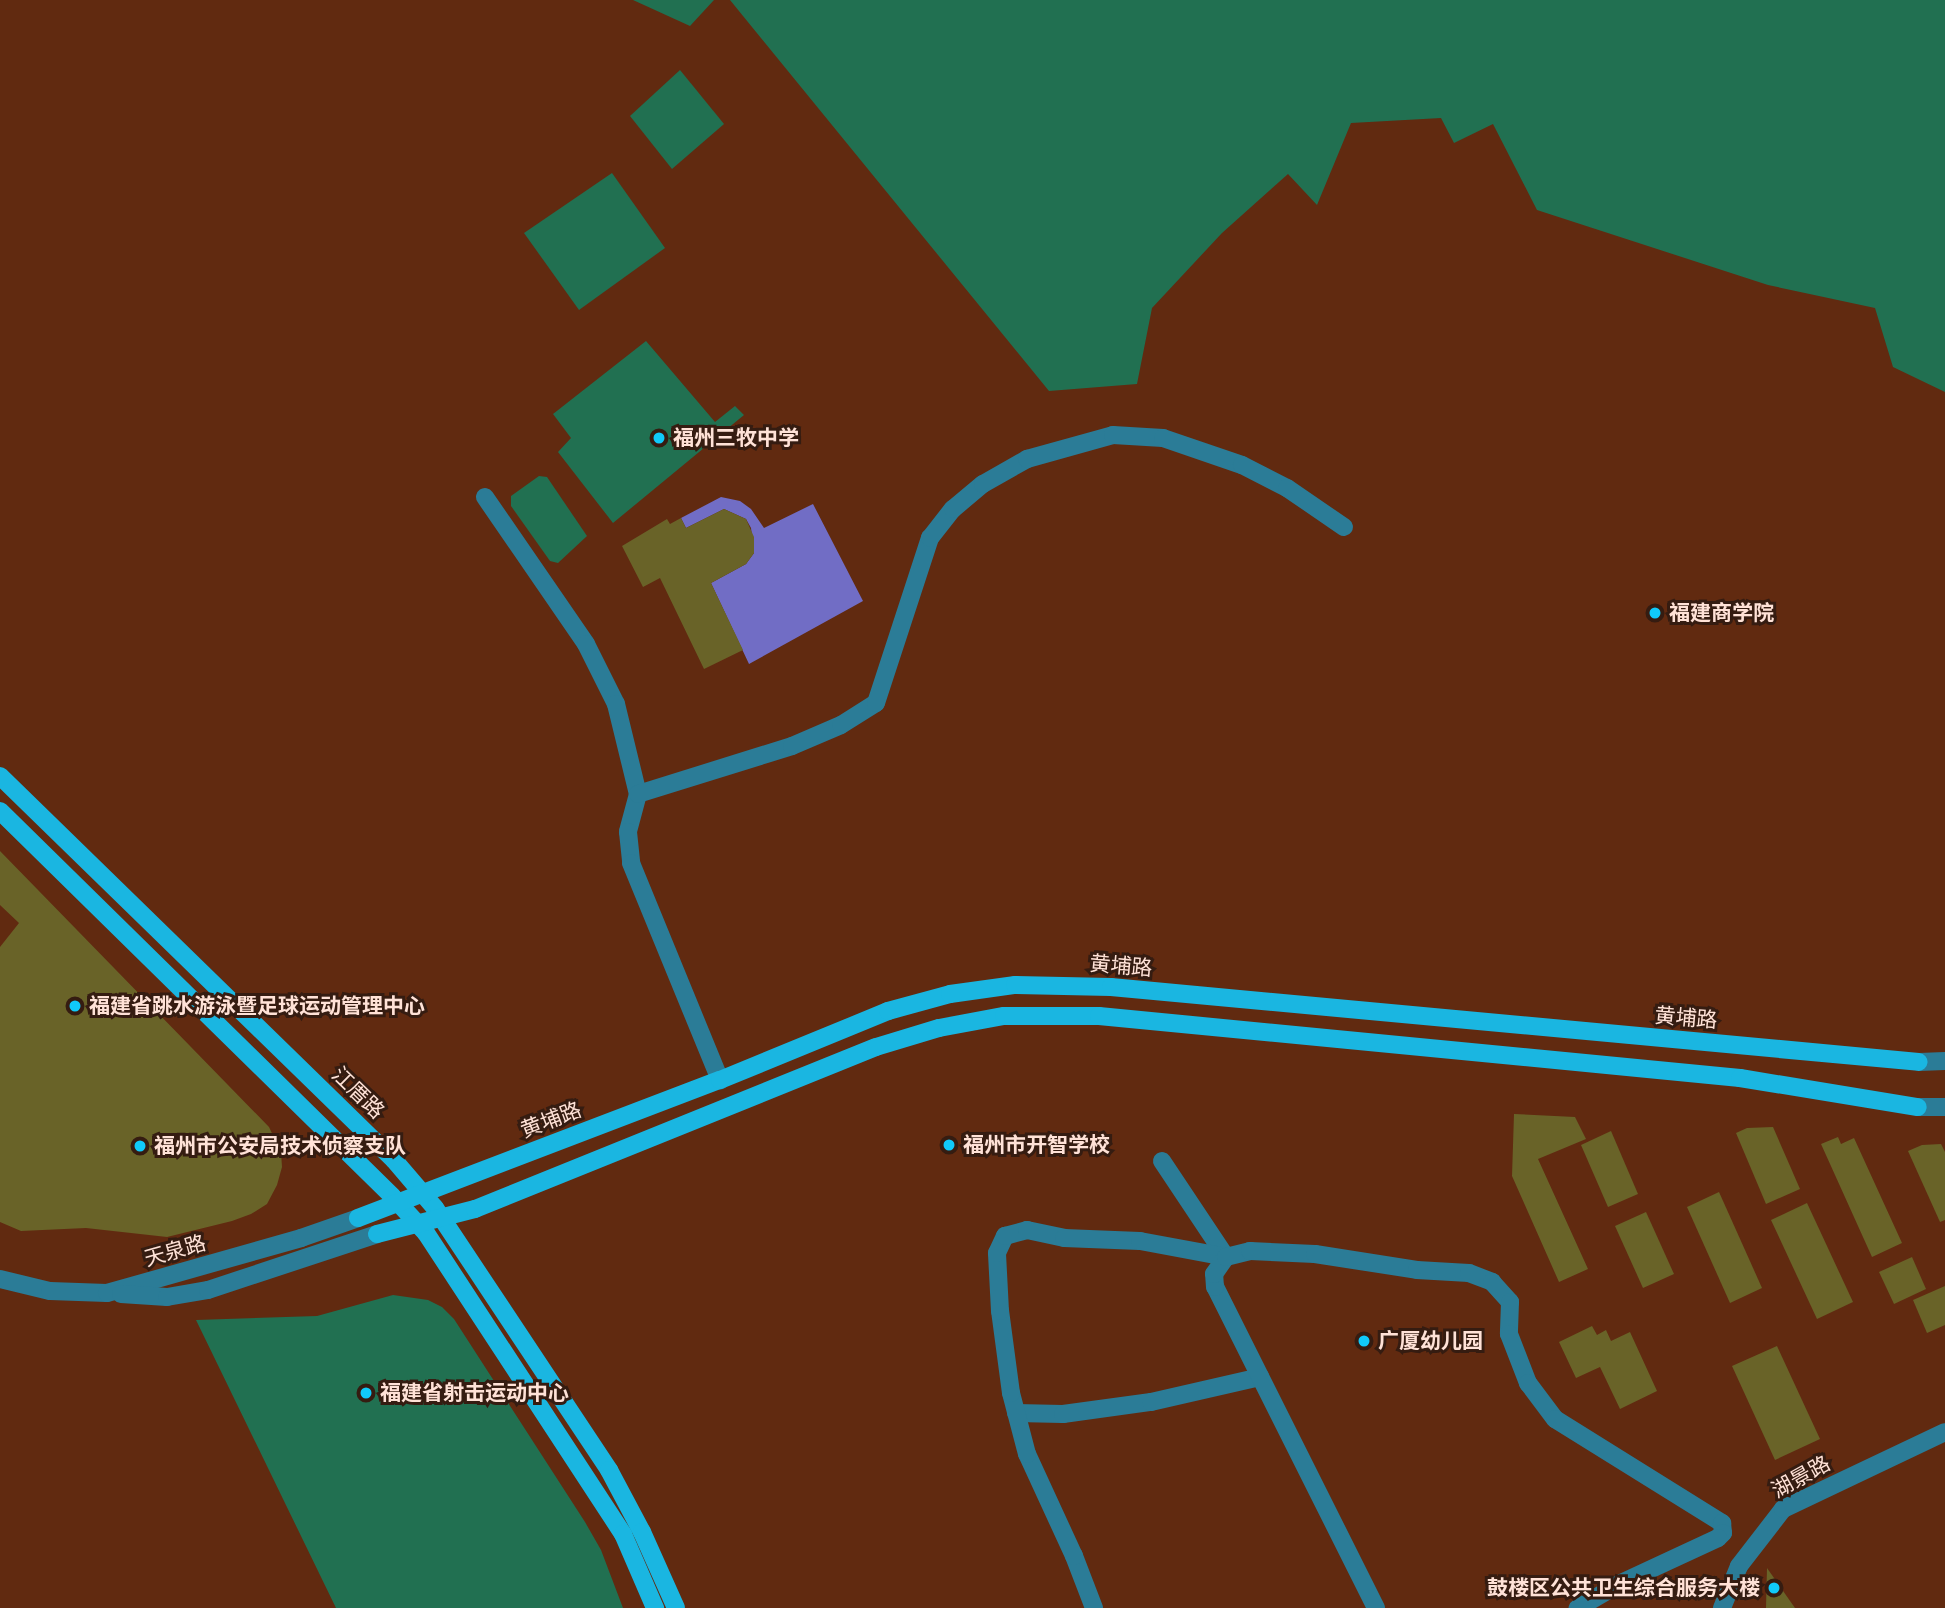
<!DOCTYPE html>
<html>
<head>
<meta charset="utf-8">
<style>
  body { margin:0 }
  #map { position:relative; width:1945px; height:1608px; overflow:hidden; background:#612a10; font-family:Jost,"Noto Sans SC",sans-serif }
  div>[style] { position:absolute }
  .green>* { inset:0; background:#217051 }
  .water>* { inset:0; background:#716dc5 }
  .building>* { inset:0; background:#696328 }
  .minor>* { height:18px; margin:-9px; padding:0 9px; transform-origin:9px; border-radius:9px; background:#2b7c97 }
  .major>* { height:18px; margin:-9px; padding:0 9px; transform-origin:9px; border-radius:9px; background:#1ab6e1 }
  .dots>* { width:19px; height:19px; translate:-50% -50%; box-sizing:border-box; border:4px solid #351c11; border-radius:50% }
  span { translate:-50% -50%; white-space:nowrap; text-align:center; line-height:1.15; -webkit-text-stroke:6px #351c11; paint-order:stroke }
  .poi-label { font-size:21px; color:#ffe2d7; font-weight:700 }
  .left { translate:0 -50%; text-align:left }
  .right { translate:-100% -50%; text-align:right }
  .street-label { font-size:21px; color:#ffe2d7 }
</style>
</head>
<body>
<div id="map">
  <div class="green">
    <i style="clip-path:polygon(633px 0,714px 0,690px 26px)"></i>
    <i style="clip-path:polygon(730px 0,1945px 0,1945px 392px,1893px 367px,1875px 308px,1768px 285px,1537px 210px,1493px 124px,1454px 143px,1441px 118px,1351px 123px,1317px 205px,1288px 174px,1222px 233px,1152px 308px,1137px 384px,1049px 391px)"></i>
    <i style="clip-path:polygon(680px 70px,724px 124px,672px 169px,630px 116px)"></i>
    <i style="clip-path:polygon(612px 173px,665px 248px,579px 310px,524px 233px)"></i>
    <i style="clip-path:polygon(646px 341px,715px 422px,735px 406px,744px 415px,613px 523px,558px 452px,571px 438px,553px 414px)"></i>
    <i style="clip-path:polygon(539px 476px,547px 477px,587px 536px,558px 563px,550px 561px,511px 506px,511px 496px)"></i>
    <i style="clip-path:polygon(393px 1295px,428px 1300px,442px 1307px,454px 1319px,585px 1522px,601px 1550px,623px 1608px,336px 1608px,196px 1320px,317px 1316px)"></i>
  </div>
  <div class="water">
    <i style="clip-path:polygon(721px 497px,740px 501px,751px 509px,764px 528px,813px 504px,863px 601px,749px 664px,711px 583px,746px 564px,754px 553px,751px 528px,746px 519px,724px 509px,686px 528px,681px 518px)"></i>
  </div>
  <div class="building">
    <i style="clip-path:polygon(724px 509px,746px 519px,754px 537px,754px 553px,746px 564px,711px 583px,743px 650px,704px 669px,660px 578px,643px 587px,622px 546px,667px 519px,670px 524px,681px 518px,686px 528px)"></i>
    <i style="clip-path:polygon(0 851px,269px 1127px,281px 1152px,282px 1167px,277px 1185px,267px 1204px,251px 1214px,232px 1221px,167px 1237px,86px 1228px,21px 1231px,0 1222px,0 947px,19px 923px,0 905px)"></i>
    <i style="clip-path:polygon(1514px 1114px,1575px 1117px,1586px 1139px,1538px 1159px,1588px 1269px,1559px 1282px,1512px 1176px)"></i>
    <i style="clip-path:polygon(1773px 1127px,1800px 1189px,1766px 1204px,1736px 1133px,1747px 1128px)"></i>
    <i style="clip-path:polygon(1611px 1131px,1638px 1194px,1608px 1207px,1581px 1145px)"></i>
    <i style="clip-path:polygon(1838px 1137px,1841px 1144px,1854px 1138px,1902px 1243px,1872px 1257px,1821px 1144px)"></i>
    <i style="clip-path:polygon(1941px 1144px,1945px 1152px,1945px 1220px,1940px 1222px,1908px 1151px,1922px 1145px)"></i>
    <i style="clip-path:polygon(1719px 1192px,1762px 1288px,1730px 1303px,1687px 1207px)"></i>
    <i style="clip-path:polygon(1807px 1203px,1853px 1302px,1817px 1319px,1771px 1220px)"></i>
    <i style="clip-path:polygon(1646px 1212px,1674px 1274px,1643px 1288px,1615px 1226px)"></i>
    <i style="clip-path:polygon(1912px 1257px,1926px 1289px,1894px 1304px,1879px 1272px)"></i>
    <i style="clip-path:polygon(1945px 1286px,1945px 1325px,1927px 1333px,1913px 1300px)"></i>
    <i style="clip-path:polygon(1592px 1326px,1597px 1335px,1606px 1330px,1611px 1341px,1630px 1332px,1657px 1391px,1620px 1409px,1600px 1367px,1576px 1378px,1559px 1342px)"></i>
    <i style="clip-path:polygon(1777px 1346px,1820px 1439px,1775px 1460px,1732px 1366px)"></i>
    <i style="clip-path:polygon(1767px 1568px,1795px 1608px,1766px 1608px)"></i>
  </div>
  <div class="minor">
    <i style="left:485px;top:497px;width:178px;rotate:55.5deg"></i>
    <i style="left:586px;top:644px;width:67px;rotate:63.4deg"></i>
    <i style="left:616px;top:704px;width:93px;rotate:76.3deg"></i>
    <i style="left:638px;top:794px;width:39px;rotate:105deg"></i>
    <i style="left:628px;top:832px;width:31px;rotate:84deg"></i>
    <i style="left:631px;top:863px;width:235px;rotate:67.7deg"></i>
    <i style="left:638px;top:794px;width:161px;rotate:-17.3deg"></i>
    <i style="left:792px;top:746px;width:53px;rotate:-23.2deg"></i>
    <i style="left:841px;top:725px;width:41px;rotate:-32.2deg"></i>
    <i style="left:876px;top:703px;width:174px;rotate:-71.9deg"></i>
    <i style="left:930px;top:538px;width:37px;rotate:-52deg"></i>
    <i style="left:953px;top:509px;width:39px;rotate:-40deg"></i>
    <i style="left:983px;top:484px;width:51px;rotate:-29.6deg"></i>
    <i style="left:1027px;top:459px;width:89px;rotate:-15.6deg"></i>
    <i style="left:1113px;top:435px;width:50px;rotate:3.4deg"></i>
    <i style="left:1163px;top:438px;width:83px;rotate:18.9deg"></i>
    <i style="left:1242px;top:465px;width:51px;rotate:27.1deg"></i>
    <i style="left:1287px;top:488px;width:69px;rotate:34.4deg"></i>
    <i style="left:1919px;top:1062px;width:26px;rotate:-2deg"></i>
    <i style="left:1918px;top:1107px;width:27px"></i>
    <i style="left:1162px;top:1161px;width:115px;rotate:56.3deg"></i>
    <i style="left:0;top:1279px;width:51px;rotate:13.5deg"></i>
    <i style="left:50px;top:1291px;width:57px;rotate:2deg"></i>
    <i style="left:107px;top:1293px;width:202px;rotate:-15.8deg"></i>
    <i style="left:301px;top:1238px;width:60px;rotate:-19.3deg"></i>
    <i style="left:121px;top:1294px;width:46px;rotate:3.7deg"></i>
    <i style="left:167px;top:1297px;width:42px;rotate:-9.7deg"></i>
    <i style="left:208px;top:1290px;width:178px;rotate:-18.3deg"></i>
    <i style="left:1016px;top:1413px;width:47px;rotate:1.2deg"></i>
    <i style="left:1063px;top:1414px;width:89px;rotate:-7.8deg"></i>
    <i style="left:1151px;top:1402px;width:112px;rotate:-12.9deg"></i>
    <i style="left:1094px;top:1608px;width:56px;rotate:-111deg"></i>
    <i style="left:1074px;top:1556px;width:112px;rotate:-114.7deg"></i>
    <i style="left:1027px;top:1454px;width:63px;rotate:-104.7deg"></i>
    <i style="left:1011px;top:1393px;width:83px;rotate:-97.6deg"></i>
    <i style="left:1000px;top:1311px;width:58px;rotate:-93deg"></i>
    <i style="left:997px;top:1253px;width:19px;rotate:-65deg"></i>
    <i style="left:1005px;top:1236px;width:23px;rotate:-15deg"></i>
    <i style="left:1027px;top:1230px;width:38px;rotate:12deg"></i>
    <i style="left:1064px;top:1238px;width:76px;rotate:2.3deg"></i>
    <i style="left:1140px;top:1241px;width:87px;rotate:10.5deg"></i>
    <i style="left:1376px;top:1608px;width:359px;rotate:-116.6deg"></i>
    <i style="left:1215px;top:1287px;width:13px;rotate:-94deg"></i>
    <i style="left:1214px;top:1274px;width:21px;rotate:-55deg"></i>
    <i style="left:1226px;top:1257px;width:25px;rotate:-14deg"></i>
    <i style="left:1250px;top:1251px;width:65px;rotate:2.6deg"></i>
    <i style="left:1315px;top:1254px;width:103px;rotate:8.9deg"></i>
    <i style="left:1417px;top:1270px;width:52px;rotate:3.3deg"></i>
    <i style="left:1469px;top:1273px;width:25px;rotate:21deg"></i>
    <i style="left:1492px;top:1282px;width:27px;rotate:48deg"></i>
    <i style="left:1510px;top:1302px;width:32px;rotate:92deg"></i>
    <i style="left:1509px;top:1334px;width:53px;rotate:68.8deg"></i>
    <i style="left:1528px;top:1383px;width:45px;rotate:53.1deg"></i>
    <i style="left:1555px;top:1419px;width:197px;rotate:31.9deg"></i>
    <i style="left:1722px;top:1523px;width:10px;rotate:84deg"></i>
    <i style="left:1723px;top:1533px;width:7px;rotate:135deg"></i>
    <i style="left:1718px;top:1538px;width:109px;rotate:155.1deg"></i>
    <i style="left:1619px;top:1584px;width:48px;rotate:149.7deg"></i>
    <i style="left:1722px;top:1608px;width:45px;rotate:-68deg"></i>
    <i style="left:1739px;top:1566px;width:72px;rotate:-52.3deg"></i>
    <i style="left:1783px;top:1509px;width:179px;rotate:-25.4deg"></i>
  </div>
  <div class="major">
    <i style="left:0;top:776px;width:550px;rotate:44.26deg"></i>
    <i style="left:394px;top:1160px;width:63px;rotate:49.5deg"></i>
    <i style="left:435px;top:1208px;width:315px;rotate:56.4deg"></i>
    <i style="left:609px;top:1470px;width:70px;rotate:62deg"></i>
    <i style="left:642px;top:1532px;width:83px;rotate:65.9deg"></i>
    <i style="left:0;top:811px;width:549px;rotate:44.48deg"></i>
    <i style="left:392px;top:1196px;width:50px;rotate:47.4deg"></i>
    <i style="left:426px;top:1233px;width:360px;rotate:56.8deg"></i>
    <i style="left:623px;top:1534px;width:81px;rotate:66.6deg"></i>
    <i style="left:358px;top:1218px;width:387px;rotate:-20.9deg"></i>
    <i style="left:720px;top:1080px;width:182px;rotate:-22.3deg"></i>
    <i style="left:888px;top:1011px;width:64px;rotate:-15.3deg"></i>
    <i style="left:950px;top:994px;width:66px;rotate:-7.9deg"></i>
    <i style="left:1015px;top:985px;width:96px;rotate:1.2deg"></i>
    <i style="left:1111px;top:987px;width:811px;rotate:5.3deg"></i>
    <i style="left:377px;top:1234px;width:101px;rotate:-14.3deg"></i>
    <i style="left:475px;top:1209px;width:432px;rotate:-22deg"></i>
    <i style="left:876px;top:1047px;width:66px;rotate:-16.8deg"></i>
    <i style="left:939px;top:1028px;width:66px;rotate:-10.5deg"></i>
    <i style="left:1004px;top:1016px;width:95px"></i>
    <i style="left:1099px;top:1016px;width:644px;rotate:5.52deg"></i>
    <i style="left:1740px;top:1078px;width:180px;rotate:9.3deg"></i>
  </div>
  <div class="dots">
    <i style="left:659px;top:438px;background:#10cafa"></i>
    <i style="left:1655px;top:613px;background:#10cafa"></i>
    <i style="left:75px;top:1006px;background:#10cafa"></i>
    <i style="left:949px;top:1145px;background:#10cafa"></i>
    <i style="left:140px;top:1146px;background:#10cafa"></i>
    <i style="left:1364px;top:1341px;background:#10cafa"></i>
    <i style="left:366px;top:1393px;background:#10cafa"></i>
    <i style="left:1774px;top:1588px;background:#10cafa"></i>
  </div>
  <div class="poi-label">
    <span class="left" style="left:673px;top:438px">福州三牧中学</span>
    <span class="left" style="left:1669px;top:613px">福建商学院</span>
    <span class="left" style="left:89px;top:1006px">福建省跳水游泳暨足球运动管理中心</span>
    <span class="left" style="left:963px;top:1145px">福州市开智学校</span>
    <span class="left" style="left:154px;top:1146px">福州市公安局技术侦察支队</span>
    <span class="left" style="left:1378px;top:1341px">广厦幼儿园</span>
    <span class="left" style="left:380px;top:1393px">福建省射击运动中心</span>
    <span class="right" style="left:1760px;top:1588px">鼓楼区公共卫生综合服务大楼</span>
  </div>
  <div class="street-label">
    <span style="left:1121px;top:966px;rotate:5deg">黄埔路</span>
    <span style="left:1686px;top:1018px;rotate:5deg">黄埔路</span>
    <span style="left:358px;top:1093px;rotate:44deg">江厝路</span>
    <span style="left:551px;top:1120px;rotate:-21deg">黄埔路</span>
    <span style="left:175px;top:1251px;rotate:-16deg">天泉路</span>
    <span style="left:1801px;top:1477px;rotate:-29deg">湖景路</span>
  </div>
</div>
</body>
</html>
